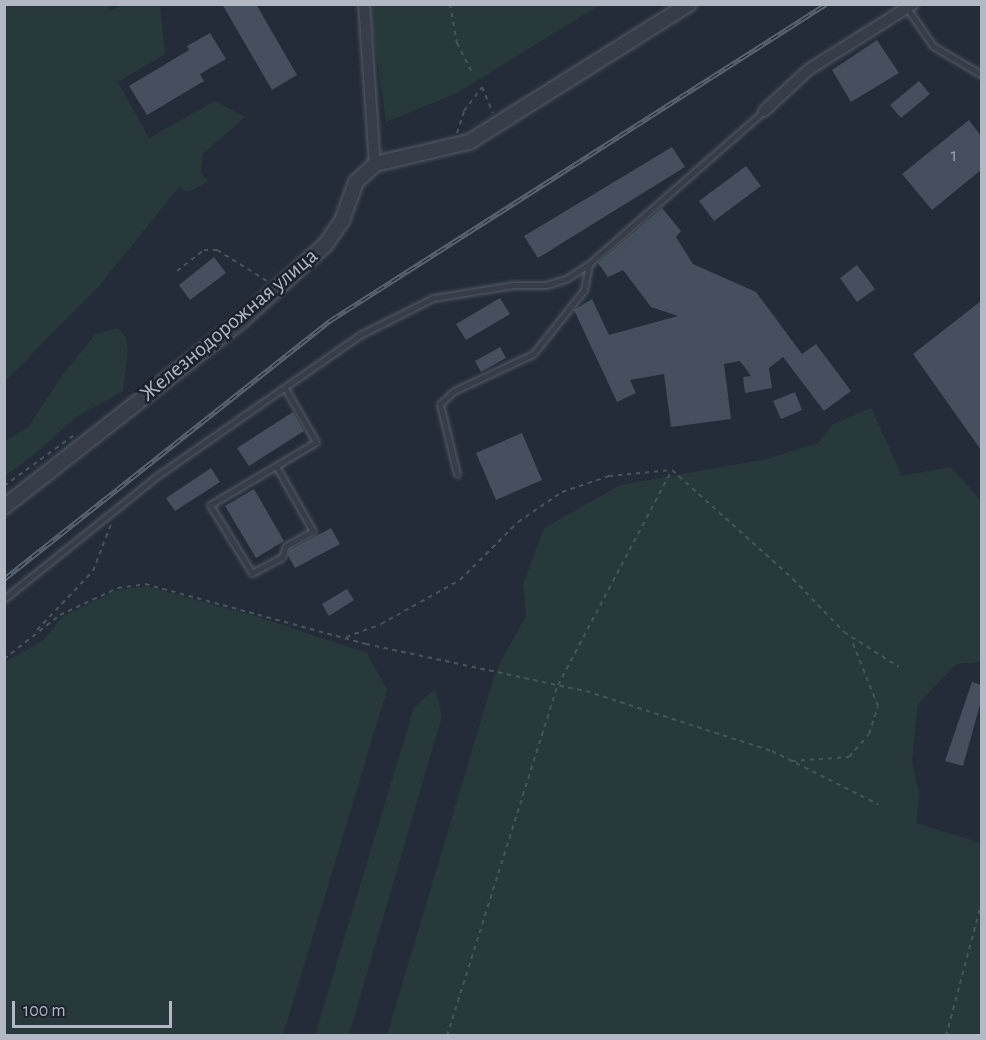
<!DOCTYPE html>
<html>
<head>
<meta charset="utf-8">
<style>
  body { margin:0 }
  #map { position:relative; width:986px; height:1040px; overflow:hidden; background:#242c39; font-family:"Alegreya Sans",sans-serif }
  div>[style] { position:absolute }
  .green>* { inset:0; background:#27393b }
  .building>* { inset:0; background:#454f5d }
  .path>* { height:2px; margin-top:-1px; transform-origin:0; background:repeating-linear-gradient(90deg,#455659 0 4.5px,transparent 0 9px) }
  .roads { filter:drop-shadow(0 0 2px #555c67) drop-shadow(0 0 2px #555c67) }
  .service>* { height:5px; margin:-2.5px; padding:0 2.5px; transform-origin:2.5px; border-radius:2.5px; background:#373e49 }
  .minor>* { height:10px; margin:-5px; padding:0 5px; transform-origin:5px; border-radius:5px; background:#373e49 }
  .tertiary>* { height:14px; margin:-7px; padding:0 7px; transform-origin:7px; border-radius:7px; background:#373e49 }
  .rail>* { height:5px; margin-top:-2.5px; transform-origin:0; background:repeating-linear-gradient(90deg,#1c232e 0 9px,#596270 0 18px); box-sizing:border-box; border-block:2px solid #596270 }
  span { translate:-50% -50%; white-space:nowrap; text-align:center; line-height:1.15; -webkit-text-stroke:5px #1c232e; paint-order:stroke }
  .number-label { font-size:20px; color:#979eab }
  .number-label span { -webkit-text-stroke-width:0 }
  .street-label { font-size:22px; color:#b2b9c5 }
  .frame { position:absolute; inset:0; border:6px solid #b2b9c5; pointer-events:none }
  .scale { position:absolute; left:12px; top:1001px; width:160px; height:27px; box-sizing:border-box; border:3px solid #b2b9c5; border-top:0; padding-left:8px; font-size:18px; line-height:21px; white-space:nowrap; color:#b2b9c5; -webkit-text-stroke:4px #1c232e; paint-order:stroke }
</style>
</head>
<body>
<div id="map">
  <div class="green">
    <i style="clip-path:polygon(5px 4px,110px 5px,108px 11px,123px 5px,160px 5px,165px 54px,118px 82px,149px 138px,215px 101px,245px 117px,203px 154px,201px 172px,208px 182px,187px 192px,179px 187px,100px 285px,5px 381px)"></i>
    <i style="clip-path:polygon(369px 5px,600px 5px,457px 93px,386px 122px)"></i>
    <i style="clip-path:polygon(118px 328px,126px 337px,128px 351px,123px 391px,76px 417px,31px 457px,5px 476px,5px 441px,28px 427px,63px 374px,96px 334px)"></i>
    <i style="clip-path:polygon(871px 408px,902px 476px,950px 467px,981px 500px,981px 662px,956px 664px,918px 704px,912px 762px,919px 794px,916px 823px,981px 843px,981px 1035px,387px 1035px,496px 670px,526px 616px,523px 584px,544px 528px,620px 485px,767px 459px,818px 443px,833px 424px)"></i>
    <i style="clip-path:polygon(145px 586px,255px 616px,367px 653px,387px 690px,283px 1035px,5px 1035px,5px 662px,42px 641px,62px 617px,115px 591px)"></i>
    <i style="clip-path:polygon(435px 689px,442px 716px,349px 1035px,315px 1035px,414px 707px)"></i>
  </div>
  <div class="building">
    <i style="clip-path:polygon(222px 4px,256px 4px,297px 75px,272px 90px)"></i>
    <i style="clip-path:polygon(210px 33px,226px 59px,200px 74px,204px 81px,147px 115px,129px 86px,189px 50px,187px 46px)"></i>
    <i style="clip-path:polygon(877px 40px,899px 73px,851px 102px,832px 70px)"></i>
    <i style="clip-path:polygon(919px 81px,930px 94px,901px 118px,890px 105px)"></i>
    <i style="clip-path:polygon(969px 120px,981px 136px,981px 170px,932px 210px,902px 174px)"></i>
    <i style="clip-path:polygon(672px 147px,685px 167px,538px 258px,524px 236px)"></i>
    <i style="clip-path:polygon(746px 166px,761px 186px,714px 221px,699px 201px)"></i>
    <i style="clip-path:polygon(662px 208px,681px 231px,676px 237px,693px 264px,756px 292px,802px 354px,816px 344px,851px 391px,824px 411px,783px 357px,769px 368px,772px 388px,745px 393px,743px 377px,751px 376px,740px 361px,724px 364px,731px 419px,671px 427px,664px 374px,630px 380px,636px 393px,617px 402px,574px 310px,592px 299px,609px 335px,678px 316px,651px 307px,623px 270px,608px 277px,598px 263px)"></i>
    <i style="clip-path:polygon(214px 257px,226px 273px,190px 300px,179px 285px)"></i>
    <i style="clip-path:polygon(857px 265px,875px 289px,857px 302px,840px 278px)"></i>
    <i style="clip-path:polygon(500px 298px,510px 314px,466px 340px,456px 324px)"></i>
    <i style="clip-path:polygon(981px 301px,981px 450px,913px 354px)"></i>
    <i style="clip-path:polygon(500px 347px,506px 358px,481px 372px,475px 361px)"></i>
    <i style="clip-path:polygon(795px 392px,802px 410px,781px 419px,773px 401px)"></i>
    <i style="clip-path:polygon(293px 412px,304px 431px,249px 466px,237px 448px)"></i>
    <i style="clip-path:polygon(522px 433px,542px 480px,496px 500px,476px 453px)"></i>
    <i style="clip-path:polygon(211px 468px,220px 482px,175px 511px,166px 498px)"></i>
    <i style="clip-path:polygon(254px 489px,284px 541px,256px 558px,225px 506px)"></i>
    <i style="clip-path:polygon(331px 528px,340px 544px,295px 568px,288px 555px,290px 550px)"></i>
    <i style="clip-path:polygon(347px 589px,354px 600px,329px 616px,322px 604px)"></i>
    <i style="clip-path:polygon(972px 682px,981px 685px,981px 701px,963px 766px,945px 761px)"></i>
  </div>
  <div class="path">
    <i style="left:450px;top:4px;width:40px;rotate:80deg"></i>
    <i style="left:457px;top:43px;width:31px;rotate:63deg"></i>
    <i style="left:457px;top:133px;width:23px;rotate:-72deg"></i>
    <i style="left:464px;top:111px;width:30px;rotate:-53deg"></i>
    <i style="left:482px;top:87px;width:28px;rotate:67deg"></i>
    <i style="left:177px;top:271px;width:34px;rotate:-38deg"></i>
    <i style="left:204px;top:250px;width:13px"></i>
    <i style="left:217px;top:250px;width:59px;rotate:31.8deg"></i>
    <i style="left:4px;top:486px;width:90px;rotate:-36deg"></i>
    <i style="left:37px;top:630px;width:81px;rotate:-46.5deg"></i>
    <i style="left:93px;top:571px;width:50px;rotate:-69deg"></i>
    <i style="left:346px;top:637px;width:37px;rotate:-20deg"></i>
    <i style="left:381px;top:624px;width:90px;rotate:-29.1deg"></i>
    <i style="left:460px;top:580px;width:82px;rotate:-45deg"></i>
    <i style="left:518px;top:522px;width:53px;rotate:-34.3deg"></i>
    <i style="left:562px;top:492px;width:50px;rotate:-18.8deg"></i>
    <i style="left:609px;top:476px;width:63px;rotate:-5.4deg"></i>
    <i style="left:672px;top:470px;width:163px;rotate:42deg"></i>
    <i style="left:793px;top:579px;width:74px;rotate:46.1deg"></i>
    <i style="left:844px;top:632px;width:65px;rotate:32.5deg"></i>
    <i style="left:4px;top:659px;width:71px;rotate:-38.2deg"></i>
    <i style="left:60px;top:615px;width:64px;rotate:-25deg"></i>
    <i style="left:118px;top:588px;width:27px;rotate:-8deg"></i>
    <i style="left:145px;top:584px;width:229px;rotate:15.2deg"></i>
    <i style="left:366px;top:644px;width:225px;rotate:12.1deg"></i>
    <i style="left:586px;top:691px;width:195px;rotate:17.9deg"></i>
    <i style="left:772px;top:751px;width:119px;rotate:26.6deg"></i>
    <i style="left:792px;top:761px;width:57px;rotate:-4deg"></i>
    <i style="left:849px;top:757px;width:30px;rotate:-49deg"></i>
    <i style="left:869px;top:734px;width:29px;rotate:-72deg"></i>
    <i style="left:878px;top:706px;width:72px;rotate:-111.9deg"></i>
    <i style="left:447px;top:1036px;width:368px;rotate:-72.5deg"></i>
    <i style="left:558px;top:685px;width:241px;rotate:-62.1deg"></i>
    <i style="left:946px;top:1036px;width:140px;rotate:-75.1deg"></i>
  </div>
  <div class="roads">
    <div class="service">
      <i style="left:907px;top:8px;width:46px;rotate:55.6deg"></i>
      <i style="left:933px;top:46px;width:57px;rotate:30.6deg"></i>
      <i style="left:276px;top:466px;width:75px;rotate:60.4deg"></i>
      <i style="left:313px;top:531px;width:31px;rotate:151deg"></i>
      <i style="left:286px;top:546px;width:12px;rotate:110deg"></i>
      <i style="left:282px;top:557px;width:34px;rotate:152deg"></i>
      <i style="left:252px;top:573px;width:80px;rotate:-121.7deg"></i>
      <i style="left:210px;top:505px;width:123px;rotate:-30.7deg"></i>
      <i style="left:316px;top:442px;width:62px;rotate:-119.9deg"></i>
      <i style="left:457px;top:474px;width:72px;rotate:-103.7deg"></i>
      <i style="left:440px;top:404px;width:19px;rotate:-43deg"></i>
      <i style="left:454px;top:391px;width:87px;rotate:-25.1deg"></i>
      <i style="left:533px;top:354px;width:82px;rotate:-51.4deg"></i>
      <i style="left:584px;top:290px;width:26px;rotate:-79deg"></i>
      <i style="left:589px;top:264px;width:232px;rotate:-41.2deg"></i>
      <i style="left:4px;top:599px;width:196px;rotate:-38.8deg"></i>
      <i style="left:157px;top:476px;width:247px;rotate:-34.8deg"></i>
      <i style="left:360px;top:335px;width:82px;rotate:-26.9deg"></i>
      <i style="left:433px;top:298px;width:82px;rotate:-9.1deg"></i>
      <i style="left:514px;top:285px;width:32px"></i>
      <i style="left:546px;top:285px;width:21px;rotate:-17deg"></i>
      <i style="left:566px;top:279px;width:27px;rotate:-33deg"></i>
    </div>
    <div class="minor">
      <i style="left:364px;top:4px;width:160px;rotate:86.1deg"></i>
      <i style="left:764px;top:111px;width:60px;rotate:-43deg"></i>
      <i style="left:808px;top:70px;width:124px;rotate:-32.2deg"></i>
    </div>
    <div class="tertiary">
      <i style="left:4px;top:507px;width:301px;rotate:-38.1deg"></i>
      <i style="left:241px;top:321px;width:113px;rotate:-42.1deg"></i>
      <i style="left:325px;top:245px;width:29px;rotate:-55deg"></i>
      <i style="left:342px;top:221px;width:41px;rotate:-70.3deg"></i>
      <i style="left:356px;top:182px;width:26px;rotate:-43deg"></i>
      <i style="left:375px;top:164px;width:97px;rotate:-13.2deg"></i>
      <i style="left:469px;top:142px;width:260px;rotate:-32.1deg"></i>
    </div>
  </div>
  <div class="rail">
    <i style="left:4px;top:579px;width:417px;rotate:-38.4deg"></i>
    <i style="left:331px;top:320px;width:587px;rotate:-32.55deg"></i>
  </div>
  <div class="number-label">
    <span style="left:954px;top:155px">1</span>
  </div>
  <div class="street-label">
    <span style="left:229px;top:325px;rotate:-40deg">Железнодорожная улица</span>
  </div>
  <div class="frame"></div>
  <div class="scale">100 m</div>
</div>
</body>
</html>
